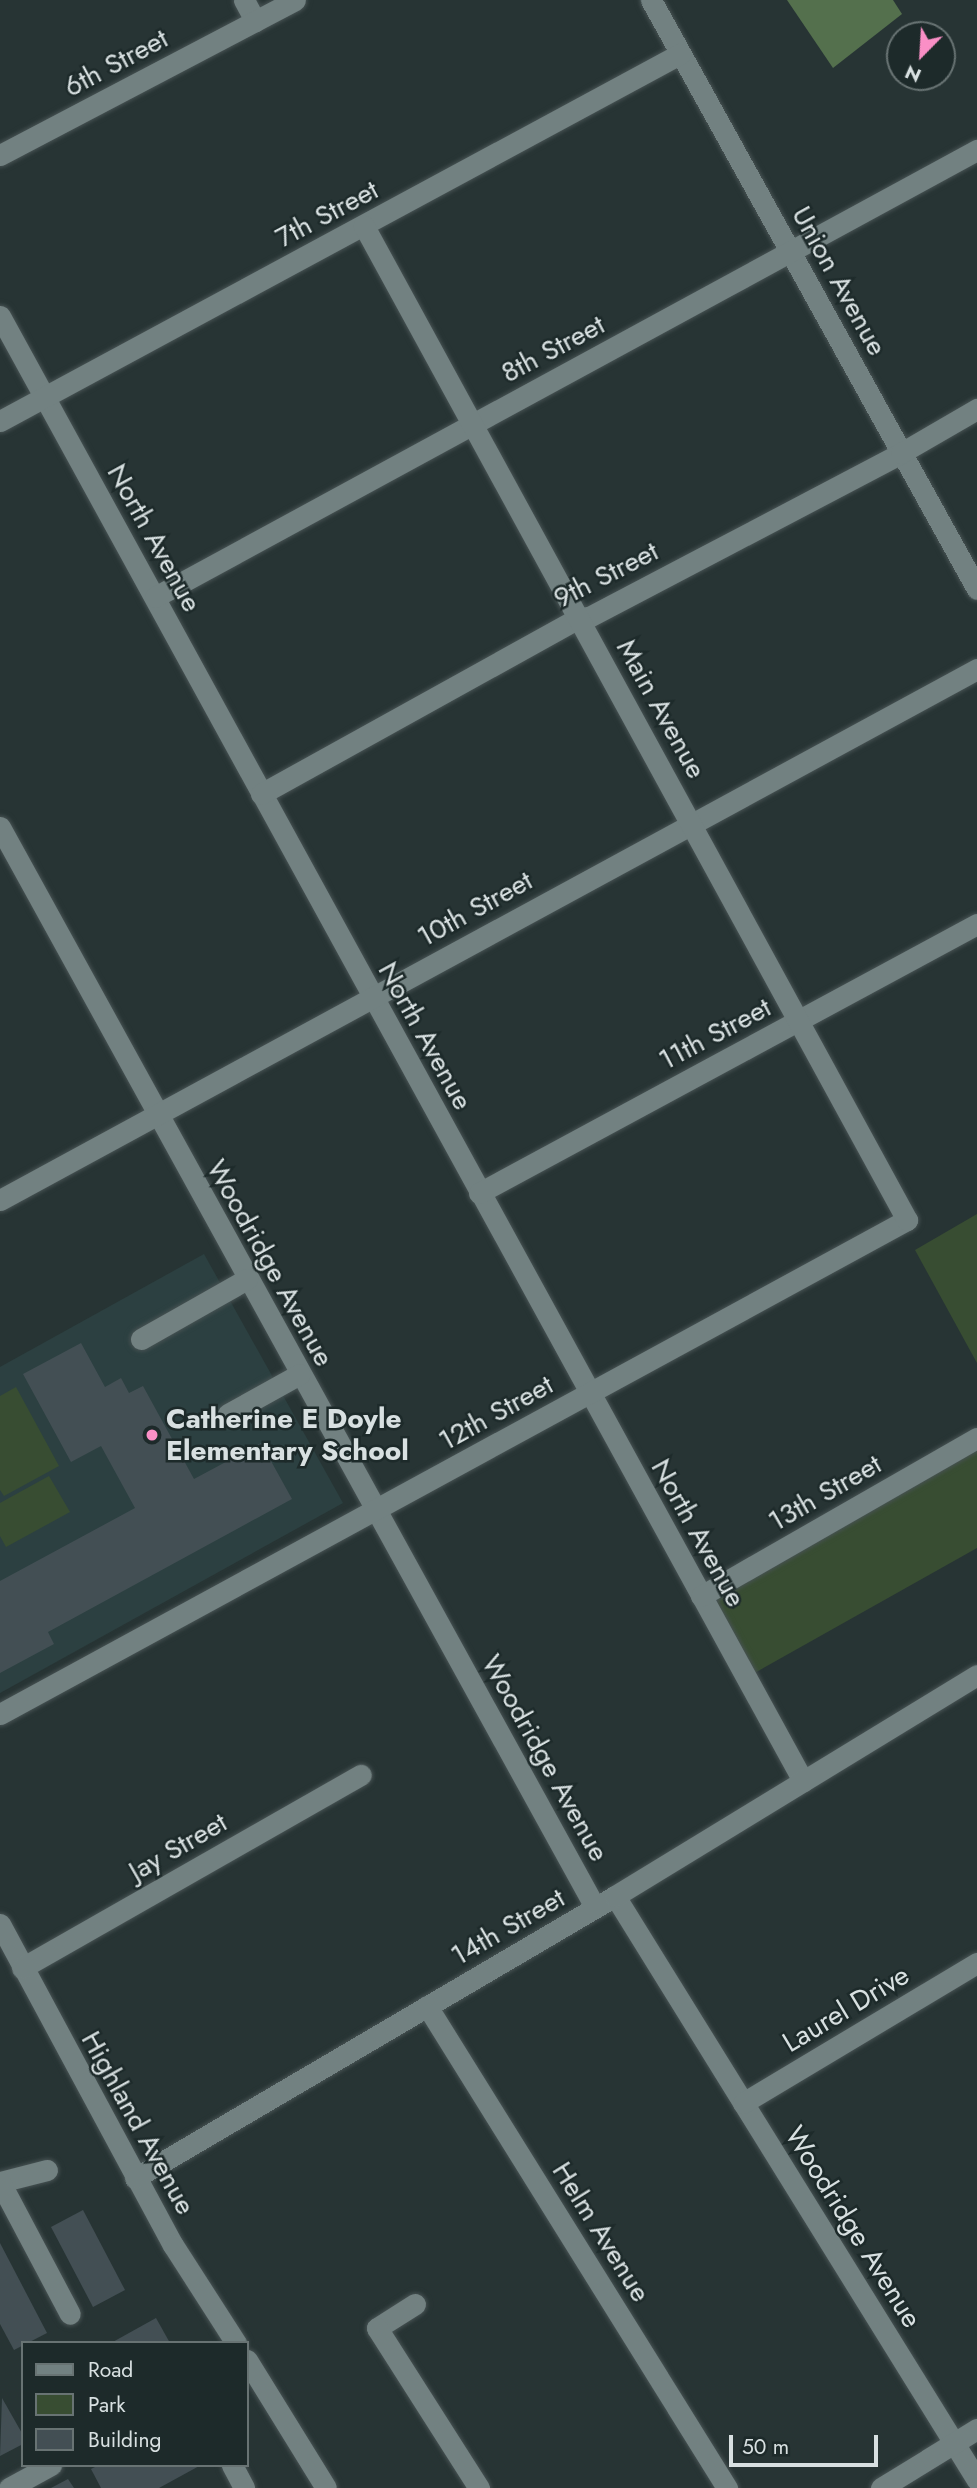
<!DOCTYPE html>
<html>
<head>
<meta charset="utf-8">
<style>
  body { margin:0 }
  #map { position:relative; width:977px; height:2488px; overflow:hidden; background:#273434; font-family:Jost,sans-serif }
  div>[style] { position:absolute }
  .built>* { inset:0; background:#2c4041 }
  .green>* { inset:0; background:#384d32 }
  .forest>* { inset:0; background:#54704d }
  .building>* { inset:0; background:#434f54 }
  .roads { filter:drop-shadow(0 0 2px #475253) drop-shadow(0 0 2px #475253) }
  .minor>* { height:21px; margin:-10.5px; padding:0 10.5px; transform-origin:10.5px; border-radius:10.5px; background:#728181 }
  .dots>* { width:19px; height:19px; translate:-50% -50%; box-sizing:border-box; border:4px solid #1d2a2a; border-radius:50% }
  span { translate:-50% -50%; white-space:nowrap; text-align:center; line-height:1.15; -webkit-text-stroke:5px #1d2a2a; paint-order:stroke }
  .street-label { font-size:28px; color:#d8e0e1 }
  .poi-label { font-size:28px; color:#d8e0e1; font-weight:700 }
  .left { translate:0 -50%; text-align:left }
  .legend { position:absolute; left:21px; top:2341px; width:228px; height:126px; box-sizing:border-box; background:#1d2a2a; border:2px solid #687373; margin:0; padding:9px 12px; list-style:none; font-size:21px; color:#d8e0e1 }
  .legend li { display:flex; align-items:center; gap:14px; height:35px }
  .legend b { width:35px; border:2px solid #687373 }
  .north { position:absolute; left:886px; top:21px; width:70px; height:70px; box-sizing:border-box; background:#1d2a2a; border:2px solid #687373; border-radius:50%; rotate:204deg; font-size:19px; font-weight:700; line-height:28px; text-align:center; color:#d8e0e1 }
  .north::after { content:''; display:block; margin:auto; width:24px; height:32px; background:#fa8fc6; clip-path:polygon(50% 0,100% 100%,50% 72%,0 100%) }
  .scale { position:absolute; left:729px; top:2435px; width:149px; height:32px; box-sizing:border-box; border:4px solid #d8e0e1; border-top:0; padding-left:9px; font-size:21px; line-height:24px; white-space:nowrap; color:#d8e0e1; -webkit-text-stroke:5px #1d2a2a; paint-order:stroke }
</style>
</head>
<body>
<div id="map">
  <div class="built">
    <i style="clip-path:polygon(204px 1254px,343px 1503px,0 1693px,0 1367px)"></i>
  </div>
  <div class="green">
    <i style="clip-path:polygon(977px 1214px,977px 1363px,915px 1250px)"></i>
    <i style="clip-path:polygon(16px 1387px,59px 1466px,4px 1496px,0 1490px,0 1396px)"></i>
    <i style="clip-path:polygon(977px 1443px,977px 1548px,742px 1680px,694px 1594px)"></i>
    <i style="clip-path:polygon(49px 1476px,70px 1512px,6px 1547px,0 1536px,0 1503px)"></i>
  </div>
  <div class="forest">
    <i style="clip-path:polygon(787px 0,893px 0,902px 14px,833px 68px)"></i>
  </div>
  <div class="building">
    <i style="clip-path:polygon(81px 1343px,105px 1387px,121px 1378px,129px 1393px,143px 1386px,194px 1479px,261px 1443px,292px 1499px,48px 1632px,54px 1644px,0 1673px,0 1581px,135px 1508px,101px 1446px,71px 1462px,23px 1374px)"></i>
    <i style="clip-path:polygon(83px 2210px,125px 2290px,93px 2307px,51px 2227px)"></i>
    <i style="clip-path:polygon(0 2243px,47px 2333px,14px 2350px,0 2324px)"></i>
    <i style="clip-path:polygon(156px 2318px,170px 2343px,111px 2343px)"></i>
    <i style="clip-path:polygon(2px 2398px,23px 2435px,23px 2444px,0 2456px)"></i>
    <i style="clip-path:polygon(99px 2465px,201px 2465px,159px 2488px,101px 2488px,91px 2469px)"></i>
    <i style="clip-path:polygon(68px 2479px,74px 2488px,51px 2488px)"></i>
  </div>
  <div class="roads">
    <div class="minor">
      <i style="left:244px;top:0;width:24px;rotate:62deg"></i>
      <i style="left:651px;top:0;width:673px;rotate:61.04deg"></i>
      <i style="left:0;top:155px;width:333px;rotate:-27.7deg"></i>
      <i style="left:0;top:316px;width:1671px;rotate:61.27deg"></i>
      <i style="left:0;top:421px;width:773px;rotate:-28.36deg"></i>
      <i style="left:155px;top:597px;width:936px;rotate:-28.54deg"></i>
      <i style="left:261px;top:794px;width:363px;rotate:-29deg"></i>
      <i style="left:579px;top:618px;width:10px;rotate:-6deg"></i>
      <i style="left:589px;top:617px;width:352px;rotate:-27.7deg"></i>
      <i style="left:901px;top:453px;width:88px;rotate:-30.1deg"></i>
      <i style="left:0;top:827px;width:1233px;rotate:61.15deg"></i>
      <i style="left:479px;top:1193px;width:566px;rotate:-28.38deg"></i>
      <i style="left:0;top:1200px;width:1112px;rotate:-28.52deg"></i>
      <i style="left:141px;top:1339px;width:122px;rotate:-29.5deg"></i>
      <i style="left:228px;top:1414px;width:82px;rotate:-29.1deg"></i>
      <i style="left:701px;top:1596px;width:318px;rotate:-29.8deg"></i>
      <i style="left:0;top:1714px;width:1033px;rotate:-28.58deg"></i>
      <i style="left:907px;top:1220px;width:1133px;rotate:-118.65deg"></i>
      <i style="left:615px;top:1896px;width:687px;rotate:58.21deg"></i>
      <i style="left:0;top:1924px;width:365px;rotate:61.7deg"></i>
      <i style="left:173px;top:2245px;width:117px;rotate:57.3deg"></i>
      <i style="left:22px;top:1968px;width:390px;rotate:-29.7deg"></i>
      <i style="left:427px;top:2006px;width:568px;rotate:58.1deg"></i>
      <i style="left:743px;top:2103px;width:273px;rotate:-30.9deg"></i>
      <i style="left:47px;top:2170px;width:49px;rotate:165.7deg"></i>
      <i style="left:0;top:2182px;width:149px;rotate:62.1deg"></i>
      <i style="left:135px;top:2178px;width:557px;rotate:-30.43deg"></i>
      <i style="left:615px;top:1896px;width:424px;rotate:-31.4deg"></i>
      <i style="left:415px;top:2304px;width:45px;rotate:147.7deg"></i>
      <i style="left:377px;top:2328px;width:190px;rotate:57.5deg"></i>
      <i style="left:247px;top:2360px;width:150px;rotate:58.3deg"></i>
      <i style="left:232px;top:2465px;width:26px;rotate:62deg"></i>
      <i style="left:9px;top:2488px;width:48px;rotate:-28.7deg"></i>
      <i style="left:881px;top:2488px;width:113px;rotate:-31.6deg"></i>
    </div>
  </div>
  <div class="dots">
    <i style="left:152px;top:1435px;background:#fa8fc6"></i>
  </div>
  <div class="street-label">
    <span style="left:116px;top:63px;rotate:-28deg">6th Street</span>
    <span style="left:327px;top:214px;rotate:-28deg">7th Street</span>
    <span style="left:839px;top:281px;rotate:61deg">Union Avenue</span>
    <span style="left:553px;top:349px;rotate:-28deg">8th Street</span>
    <span style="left:154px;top:538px;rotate:61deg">North Avenue</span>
    <span style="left:606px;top:575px;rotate:-27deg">9th Street</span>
    <span style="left:661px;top:709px;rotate:61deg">Main Avenue</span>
    <span style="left:475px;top:909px;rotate:-29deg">10th Street</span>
    <span style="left:715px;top:1034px;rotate:-28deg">11th Street</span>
    <span style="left:425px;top:1036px;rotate:61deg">North Avenue</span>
    <span style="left:270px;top:1263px;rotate:61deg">Woodridge Avenue</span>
    <span style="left:496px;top:1413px;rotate:-29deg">12th Street</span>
    <span style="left:825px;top:1493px;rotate:-30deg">13th Street</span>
    <span style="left:698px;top:1533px;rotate:61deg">North Avenue</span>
    <span style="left:545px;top:1758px;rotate:61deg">Woodridge Avenue</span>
    <span style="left:178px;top:1847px;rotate:-30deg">Jay Street</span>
    <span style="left:508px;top:1927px;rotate:-30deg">14th Street</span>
    <span style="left:846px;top:2009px;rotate:-31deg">Laurel Drive</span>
    <span style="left:138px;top:2123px;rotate:61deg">Highland Avenue</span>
    <span style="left:853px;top:2227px;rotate:58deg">Woodridge Avenue</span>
    <span style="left:601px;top:2232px;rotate:58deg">Helm Avenue</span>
  </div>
  <div class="poi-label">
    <span class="left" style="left:166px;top:1435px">Catherine E Doyle<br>Elementary School</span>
  </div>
  <ul class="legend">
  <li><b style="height:9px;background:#728181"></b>Road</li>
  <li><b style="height:19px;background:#384d32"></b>Park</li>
  <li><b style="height:19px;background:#434f54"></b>Building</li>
  </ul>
  <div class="north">N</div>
  <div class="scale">50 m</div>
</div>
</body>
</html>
